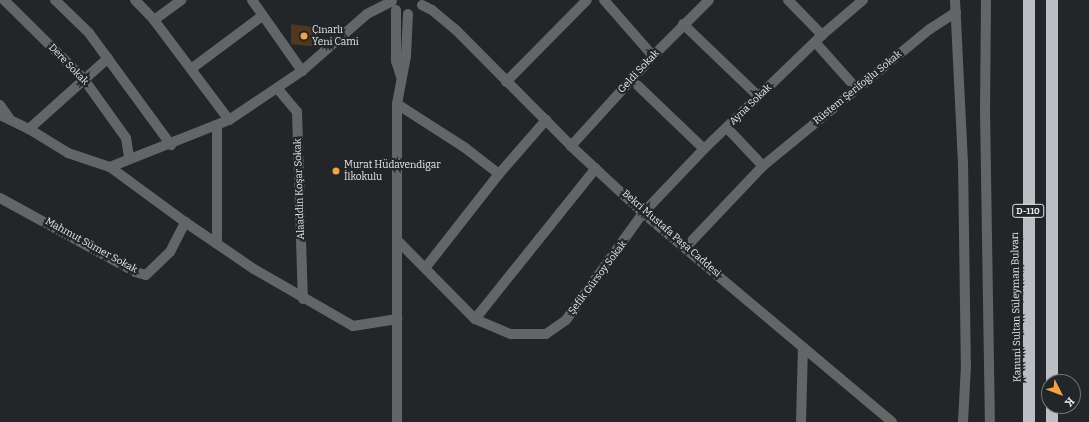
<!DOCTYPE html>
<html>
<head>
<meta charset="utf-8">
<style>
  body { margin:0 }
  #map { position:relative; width:1089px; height:422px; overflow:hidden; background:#232629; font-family:Bitter,serif }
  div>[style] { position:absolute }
  .building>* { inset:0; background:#4f381e }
  .minor>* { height:10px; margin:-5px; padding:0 5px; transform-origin:5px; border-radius:5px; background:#646567 }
  .highway>* { height:12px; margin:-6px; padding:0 6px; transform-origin:6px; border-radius:6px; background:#bbbec3 }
  .dots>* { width:11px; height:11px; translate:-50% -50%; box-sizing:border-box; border:2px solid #232629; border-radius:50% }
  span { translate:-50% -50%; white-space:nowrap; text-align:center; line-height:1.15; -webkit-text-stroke:4px #232629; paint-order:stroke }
  .shield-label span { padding:1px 3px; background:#232629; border:1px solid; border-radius:3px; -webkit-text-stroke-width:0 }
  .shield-label { font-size:9px; color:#e6e8eb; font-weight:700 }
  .poi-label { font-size:10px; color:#e6e8eb }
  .left { translate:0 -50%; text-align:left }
  .street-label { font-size:10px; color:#e6e8eb }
  .north { position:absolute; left:1041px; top:374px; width:40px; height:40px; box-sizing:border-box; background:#232629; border:1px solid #717477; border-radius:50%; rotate:132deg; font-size:11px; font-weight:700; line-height:16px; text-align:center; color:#e6e8eb }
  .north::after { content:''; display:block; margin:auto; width:14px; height:18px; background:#f3a442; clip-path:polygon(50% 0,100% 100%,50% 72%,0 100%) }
</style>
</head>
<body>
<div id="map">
  <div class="building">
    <i style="clip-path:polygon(291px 24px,319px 28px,316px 47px,291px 44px)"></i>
  </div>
  <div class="minor">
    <i style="left:4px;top:0;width:111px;rotate:44.6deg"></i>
    <i style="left:83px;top:78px;width:74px;rotate:54.4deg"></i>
    <i style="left:126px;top:138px;width:20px;rotate:81deg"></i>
    <i style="left:55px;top:0;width:47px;rotate:44.1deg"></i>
    <i style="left:89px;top:33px;width:139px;rotate:53.8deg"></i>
    <i style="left:135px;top:0;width:28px;rotate:46deg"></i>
    <i style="left:154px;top:20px;width:125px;rotate:53.1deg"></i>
    <i style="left:252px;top:0;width:87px;rotate:54.8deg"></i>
    <i style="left:604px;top:0;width:74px;rotate:48.8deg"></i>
    <i style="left:788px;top:0;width:49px;rotate:45.8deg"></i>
    <i style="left:955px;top:0;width:161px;rotate:87.2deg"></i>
    <i style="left:963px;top:161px;width:204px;rotate:89.2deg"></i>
    <i style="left:966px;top:365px;width:57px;rotate:93deg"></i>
    <i style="left:986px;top:0;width:110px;rotate:90.5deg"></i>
    <i style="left:985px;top:110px;width:312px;rotate:89.1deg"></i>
    <i style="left:422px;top:5px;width:11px;rotate:27deg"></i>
    <i style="left:432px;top:10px;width:30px;rotate:40deg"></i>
    <i style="left:455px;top:29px;width:165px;rotate:45.2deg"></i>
    <i style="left:571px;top:146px;width:98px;rotate:42.9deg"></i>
    <i style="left:643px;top:213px;width:325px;rotate:40deg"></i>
    <i style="left:396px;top:10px;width:51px;rotate:90deg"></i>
    <i style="left:396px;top:61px;width:16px;rotate:72deg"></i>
    <i style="left:154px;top:20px;width:34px;rotate:-36deg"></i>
    <i style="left:683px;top:24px;width:105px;rotate:43.8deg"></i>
    <i style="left:815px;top:42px;width:62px;rotate:48.3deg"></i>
    <i style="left:191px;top:69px;width:89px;rotate:-36.7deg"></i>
    <i style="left:631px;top:79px;width:101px;rotate:43.8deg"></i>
    <i style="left:506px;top:82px;width:115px;rotate:-45.4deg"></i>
    <i style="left:277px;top:88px;width:31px;rotate:50deg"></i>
    <i style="left:297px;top:112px;width:187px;rotate:88.2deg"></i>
    <i style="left:397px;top:104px;width:80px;rotate:32.7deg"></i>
    <i style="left:464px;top:147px;width:44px;rotate:37.6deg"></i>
    <i style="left:0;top:105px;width:16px;rotate:55deg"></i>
    <i style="left:0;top:115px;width:32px;rotate:26deg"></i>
    <i style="left:29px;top:129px;width:46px;rotate:31.6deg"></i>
    <i style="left:68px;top:153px;width:44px;rotate:18.4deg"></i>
    <i style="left:110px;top:167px;width:128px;rotate:-21.6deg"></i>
    <i style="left:229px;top:120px;width:88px;rotate:-33.9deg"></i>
    <i style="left:302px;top:71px;width:86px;rotate:-41.2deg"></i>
    <i style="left:367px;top:14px;width:28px;rotate:-27deg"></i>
    <i style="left:217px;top:125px;width:119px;rotate:90deg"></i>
    <i style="left:727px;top:128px;width:52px;rotate:46.5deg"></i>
    <i style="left:29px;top:129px;width:106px;rotate:-41.9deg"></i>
    <i style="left:571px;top:146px;width:122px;rotate:-47.7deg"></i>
    <i style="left:653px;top:56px;width:79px;rotate:-45deg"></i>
    <i style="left:0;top:198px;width:154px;rotate:28.7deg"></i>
    <i style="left:135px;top:272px;width:11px;rotate:15deg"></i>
    <i style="left:146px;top:275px;width:33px;rotate:-44deg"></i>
    <i style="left:170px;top:252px;width:34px;rotate:-63deg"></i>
    <i style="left:185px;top:222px;width:93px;rotate:-143.7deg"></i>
    <i style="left:185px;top:222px;width:83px;rotate:34.3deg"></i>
    <i style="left:254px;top:269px;width:114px;rotate:29.9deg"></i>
    <i style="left:353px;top:326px;width:45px;rotate:-9deg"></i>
    <i style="left:397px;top:240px;width:111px;rotate:45.4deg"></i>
    <i style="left:475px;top:319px;width:39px;rotate:23deg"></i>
    <i style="left:511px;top:334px;width:35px"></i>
    <i style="left:546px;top:334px;width:24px;rotate:-35deg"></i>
    <i style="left:566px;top:320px;width:132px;rotate:-54.3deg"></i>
    <i style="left:643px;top:213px;width:88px;rotate:-46.4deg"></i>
    <i style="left:704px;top:149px;width:164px;rotate:-44deg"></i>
    <i style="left:822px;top:35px;width:54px;rotate:-40.5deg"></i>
    <i style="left:686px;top:247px;width:112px;rotate:-46.5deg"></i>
    <i style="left:763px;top:166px;width:216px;rotate:-39.4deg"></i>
    <i style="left:930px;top:29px;width:31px;rotate:-33deg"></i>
    <i style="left:426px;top:267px;width:118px;rotate:-51.9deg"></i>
    <i style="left:499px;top:174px;width:72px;rotate:-49deg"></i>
    <i style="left:475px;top:319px;width:193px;rotate:-51.3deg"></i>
    <i style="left:397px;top:422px;width:318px;rotate:-90deg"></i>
    <i style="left:397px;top:104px;width:49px;rotate:-79.4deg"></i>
    <i style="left:406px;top:56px;width:42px;rotate:-87.3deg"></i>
    <i style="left:801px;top:422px;width:75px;rotate:-88.5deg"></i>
  </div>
  <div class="highway">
    <i style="left:1029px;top:0;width:422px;rotate:90deg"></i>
    <i style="left:1052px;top:382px;width:382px;rotate:-90deg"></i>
    <i style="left:1052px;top:406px;width:16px;rotate:90deg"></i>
  </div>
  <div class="dots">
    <i style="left:304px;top:36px;background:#f3a442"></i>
    <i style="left:336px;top:171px;background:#f3a442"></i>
  </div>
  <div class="shield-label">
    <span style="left:1028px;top:211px">D-110</span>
  </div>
  <div class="poi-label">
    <span class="left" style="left:312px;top:36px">Çınarlı<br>Yeni Cami</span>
    <span class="left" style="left:344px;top:171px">Murat Hüdavendigar<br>İlkokulu</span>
  </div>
  <div class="street-label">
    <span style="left:68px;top:65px;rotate:46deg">Dere Sokak</span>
    <span style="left:639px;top:72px;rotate:-47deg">Geldi Sokak</span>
    <span style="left:858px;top:88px;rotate:-39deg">Rüstem Şerifoğlu Sokak</span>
    <span style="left:751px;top:105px;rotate:-44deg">Ayna Sokak</span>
    <span style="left:300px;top:189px;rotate:-92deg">Alaaddin Koşar Sokak</span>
    <span style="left:671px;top:234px;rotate:41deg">Bekri Mustafa Paşa Caddesi</span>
    <span style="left:91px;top:246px;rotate:29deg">Mahmut Sümer Sokak</span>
    <span style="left:598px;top:278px;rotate:-53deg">Şefik Gürsoy Sokak</span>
    <span style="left:1017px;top:307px;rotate:-91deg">Kanuni Sultan Süleyman Bulvarı</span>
  </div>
  <div class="north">K</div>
</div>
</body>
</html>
